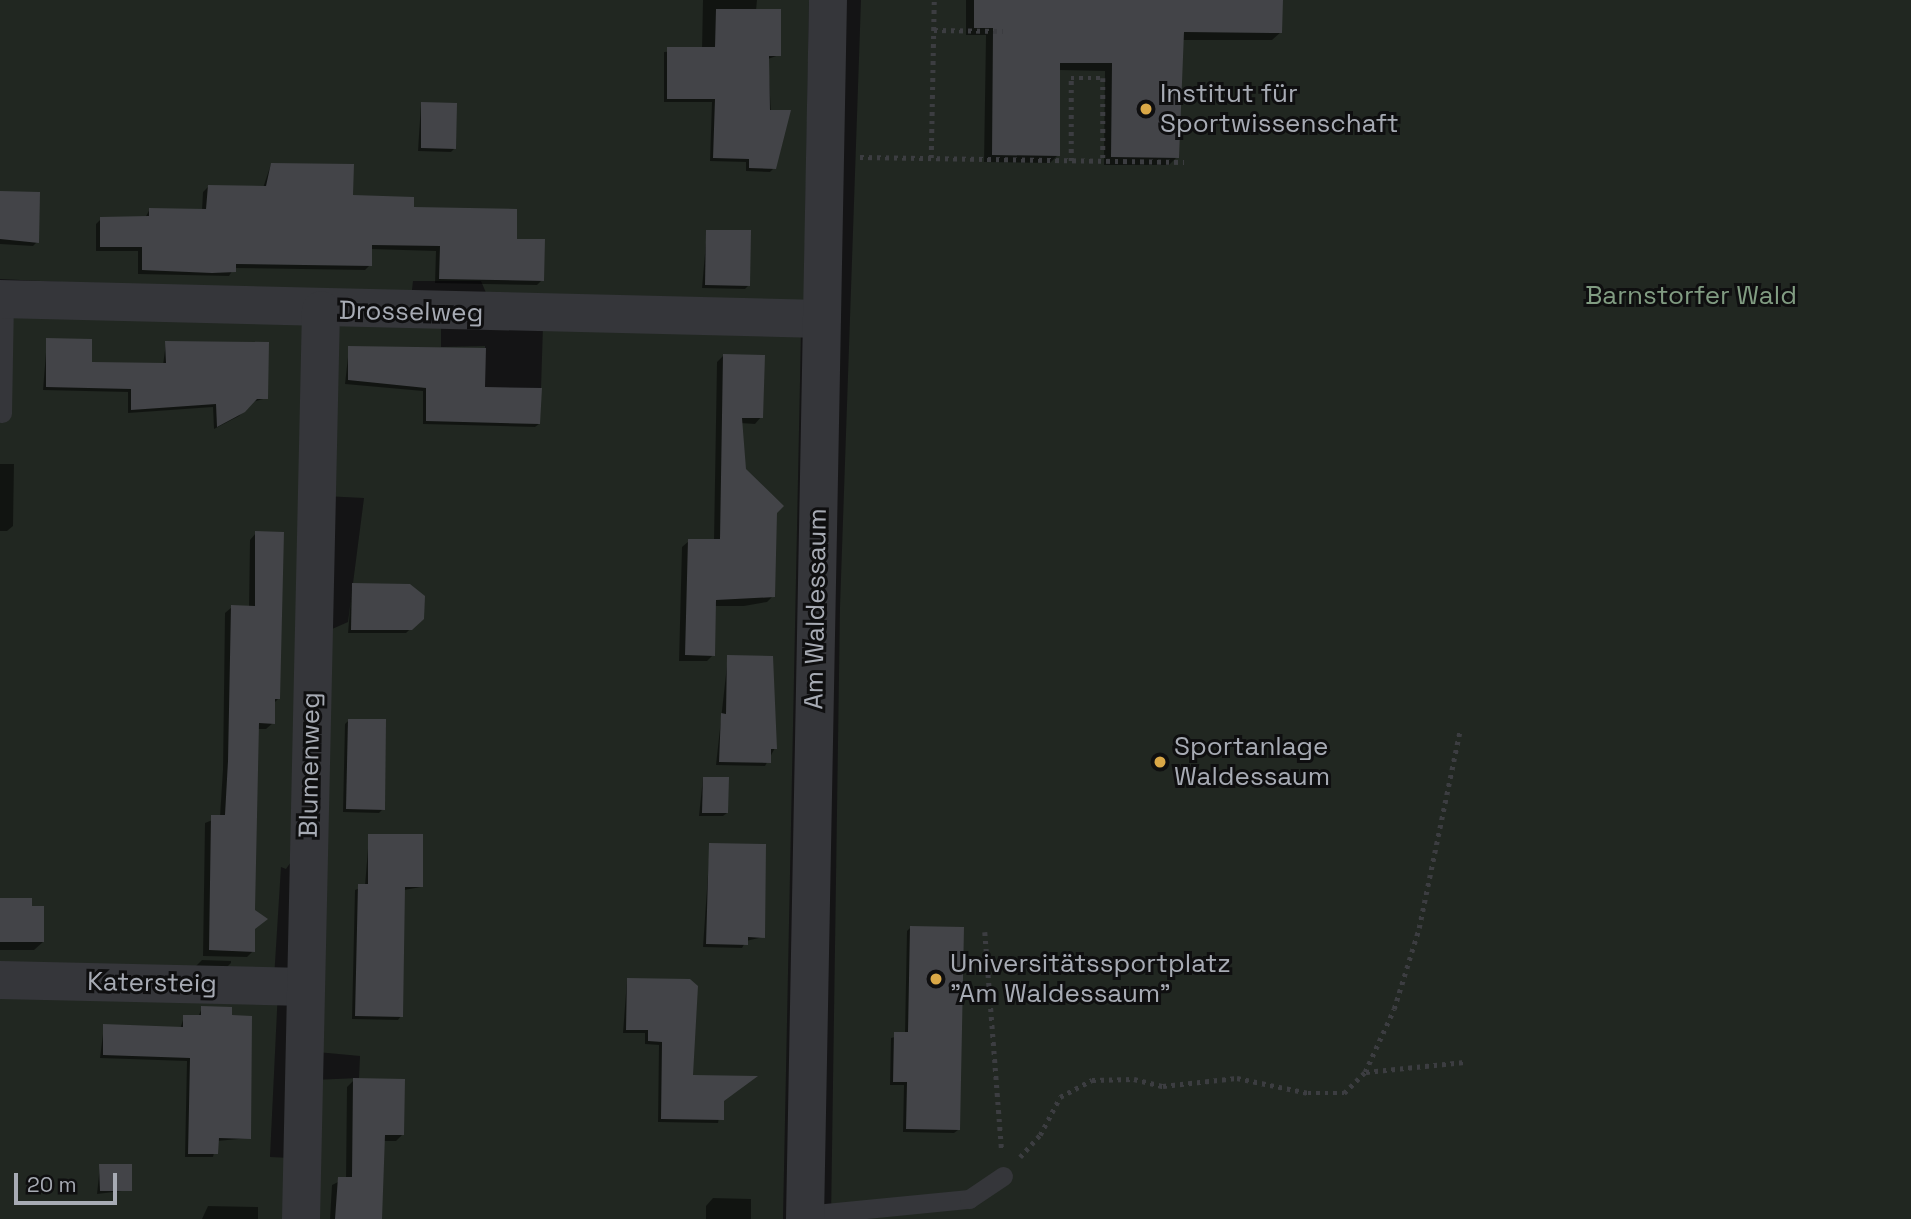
<!DOCTYPE html>
<html>
<head>
<meta charset="utf-8">
<style>
  body { margin:0 }
  #map { position:relative; width:1911px; height:1219px; overflow:hidden; background:#141415; font-family:"Space Grotesk",sans-serif }
  div>[style] { position:absolute }
  .green>* { inset:0; background:#212721 }
  .shadow>* { inset:0; background:#0007 }
  .building>* { inset:0; background:#434448 }
  .path>* { height:4.5px; margin-top:-2.25px; transform-origin:0; background:repeating-linear-gradient(90deg,#3c3d41 0 3.5px,transparent 0 8.5px) }
  .lane>* { height:19px; margin:-9.5px; padding:0 9.5px; transform-origin:9.5px; border-radius:9.5px; background:#35363a }
  .street>* { height:38px; margin:-19px; padding:0 19px; transform-origin:19px; border-radius:19px; background:#35363a }
  .dots>* { width:19px; height:19px; translate:-50% -50%; box-sizing:border-box; border:4px solid #0f0f10; border-radius:50% }
  span { translate:-50% -50%; white-space:nowrap; text-align:center; line-height:1.15; -webkit-text-stroke:6px #0f0f10; paint-order:stroke }
  .poi-label { font-size:26px; color:#a7abb4 }
  .left { translate:0 -50%; text-align:left }
  .park-label { font-size:26px; color:#819c82 }
  .street-label { font-size:26px; color:#a7abb4 }
  .scale { position:absolute; left:14px; top:1173px; width:103px; height:32px; box-sizing:border-box; border:4px solid #a7abb4; border-top:0; padding-left:9px; font-size:21px; line-height:24px; white-space:nowrap; color:#a7abb4; -webkit-text-stroke:5px #0f0f10; paint-order:stroke }
</style>
</head>
<body>
<div id="map">
  <div class="green">
    <i style="clip-path:polygon(0 0,809px 0,804px 302px,489px 300px,481px 281px,413px 281px,411px 299px,0 279px)"></i>
    <i style="clip-path:polygon(861px 0,1911px 0,1911px 1219px,831px 1219px,840px 607px)"></i>
    <i style="clip-path:polygon(0 313px,310px 320px,300px 849px,286px 869px,281px 867px,274px 979px,0 974px)"></i>
    <i style="clip-path:polygon(331px 323px,441px 326px,441px 347px,485px 346px,485px 388px,541px 388px,543px 325px,801px 331px,783px 1219px,309px 1219px,313px 1080px,359px 1078px,360px 1056px,317px 1052px,332px 629px,348px 622px,364px 498px,324px 496px)"></i>
    <i style="clip-path:polygon(0 986px,278px 990px,270px 1157px,291px 1158px,291px 1219px,0 1219px)"></i>
  </div>
  <div class="shadow">
    <i style="clip-path:polygon(703px 0,757px 0,756px 11px,779px 55px,768px 59px,774px 168px,770px 172px,746px 171px,746px 162px,710px 161px,712px 102px,664px 102px,664px 52px,702px 49px)"></i>
    <i style="clip-path:polygon(966px 0,1281px 0,1281px 32px,1272px 40px,1182px 40px,1177px 157px,1169px 165px,1104px 165px,1105px 71px,1059px 70px,1058px 155px,1050px 163px,984px 162px,986px 35px,966px 35px)"></i>
    <i style="clip-path:polygon(421px 104px,455px 148px,451px 152px,418px 151px)"></i>
    <i style="clip-path:polygon(271px 164px,352px 197px,412px 209px,515px 240px,542px 280px,537px 285px,435px 283px,436px 251px,370px 249px,370px 265px,365px 270px,234px 268px,229px 276px,138px 274px,138px 251px,96px 251px,96px 224px,101px 219px,145px 218px,150px 209px,202px 210px,203px 192px,208px 187px,263px 188px)"></i>
    <i style="clip-path:polygon(0 192px,37px 242px,33px 246px,0 244px)"></i>
    <i style="clip-path:polygon(707px 231px,749px 285px,745px 289px,702px 288px)"></i>
    <i style="clip-path:polygon(47px 340px,90px 364px,163px 365px,166px 343px,267px 398px,252px 402px,239px 416px,214px 429px,213px 407px,128px 413px,128px 392px,43px 390px)"></i>
    <i style="clip-path:polygon(349px 348px,483px 388px,539px 424px,535px 427px,423px 424px,423px 391px,345px 384px)"></i>
    <i style="clip-path:polygon(723px 356px,761px 417px,755px 424px,740px 423px,745px 470px,775px 513px,773px 596px,767px 602px,744px 606px,714px 606px,713px 655px,707px 661px,679px 661px,682px 547px,689px 541px,714px 540px,717px 362px)"></i>
    <i style="clip-path:polygon(0 464px,14px 464px,13px 526px,7px 531px,0 531px)"></i>
    <i style="clip-path:polygon(256px 533px,279px 698px,273px 704px,273px 723px,266px 729px,257px 729px,253px 951px,247px 957px,203px 956px,205px 823px,220px 817px,223px 769px,225px 613px,232px 607px,249px 607px,250px 540px)"></i>
    <i style="clip-path:polygon(352px 585px,422px 618px,406px 633px,348px 633px)"></i>
    <i style="clip-path:polygon(728px 656px,775px 748px,765px 766px,716px 765px)"></i>
    <i style="clip-path:polygon(348px 721px,383px 809px,379px 813px,343px 812px,345px 724px)"></i>
    <i style="clip-path:polygon(703px 778px,727px 813px,723px 816px,699px 816px)"></i>
    <i style="clip-path:polygon(369px 836px,421px 887px,404px 890px,401px 1016px,398px 1020px,352px 1019px,355px 890px,365px 886px)"></i>
    <i style="clip-path:polygon(710px 845px,763px 937px,746px 941px,742px 948px,703px 947px)"></i>
    <i style="clip-path:polygon(0 900px,31px 908px,43px 942px,34px 950px,0 950px)"></i>
    <i style="clip-path:polygon(911px 927px,958px 1130px,954px 1133px,903px 1132px,904px 1085px,890px 1085px,891px 1038px,905px 1034px,907px 931px)"></i>
    <i style="clip-path:polygon(202px 960px,231px 961px,231px 963px,224px 970px,195px 967px)"></i>
    <i style="clip-path:polygon(627px 980px,691px 1077px,722px 1101px,718px 1123px,658px 1122px,659px 1045px,645px 1044px,645px 1033px,623px 1033px)"></i>
    <i style="clip-path:polygon(202px 1008px,249px 1138px,217px 1141px,213px 1157px,185px 1157px,187px 1061px,100px 1058px,104px 1026px,180px 1029px,184px 1017px,198px 1017px)"></i>
    <i style="clip-path:polygon(354px 1080px,402px 1135px,396px 1141px,383px 1141px,381px 1219px,330px 1219px,332px 1185px,346px 1178px,347px 1087px)"></i>
    <i style="clip-path:polygon(100px 1166px,130px 1190px,97px 1194px)"></i>
    <i style="clip-path:polygon(713px 1198px,751px 1199px,751px 1219px,706px 1219px,706px 1206px)"></i>
    <i style="clip-path:polygon(208px 1206px,258px 1207px,258px 1219px,202px 1219px)"></i>
  </div>
  <div class="building">
    <i style="clip-path:polygon(974px 0,1283px 0,1282px 33px,1184px 32px,1179px 158px,1111px 157px,1112px 63px,1060px 63px,1060px 156px,992px 155px,993px 28px,974px 28px)"></i>
    <i style="clip-path:polygon(716px 9px,781px 9px,781px 56px,769px 56px,770px 110px,791px 110px,776px 169px,749px 168px,749px 159px,713px 158px,715px 99px,667px 99px,667px 47px,715px 47px)"></i>
    <i style="clip-path:polygon(421px 102px,457px 103px,456px 149px,421px 148px)"></i>
    <i style="clip-path:polygon(271px 163px,354px 164px,353px 195px,414px 197px,414px 207px,517px 209px,517px 239px,545px 239px,544px 281px,439px 279px,440px 246px,372px 245px,372px 266px,236px 264px,236px 272px,212px 273px,142px 270px,142px 247px,100px 247px,100px 217px,149px 216px,149px 208px,206px 209px,208px 185px,266px 186px)"></i>
    <i style="clip-path:polygon(0 191px,40px 192px,39px 243px,0 239px)"></i>
    <i style="clip-path:polygon(706px 230px,751px 230px,750px 286px,705px 285px)"></i>
    <i style="clip-path:polygon(46px 338px,92px 339px,92px 362px,166px 363px,165px 341px,269px 342px,268px 399px,257px 399px,245px 412px,217px 427px,216px 404px,131px 410px,131px 389px,46px 387px)"></i>
    <i style="clip-path:polygon(348px 346px,486px 348px,485px 387px,542px 388px,540px 424px,426px 421px,426px 388px,348px 380px)"></i>
    <i style="clip-path:polygon(723px 354px,765px 355px,763px 418px,742px 418px,746px 469px,784px 506px,777px 513px,775px 597px,716px 600px,715px 656px,685px 655px,688px 539px,720px 539px)"></i>
    <i style="clip-path:polygon(255px 531px,284px 532px,280px 699px,275px 699px,275px 724px,259px 723px,255px 910px,268px 919px,255px 929px,255px 952px,209px 950px,211px 815px,225px 815px,228px 761px,231px 605px,255px 606px)"></i>
    <i style="clip-path:polygon(352px 583px,410px 584px,425px 596px,424px 619px,412px 630px,351px 630px)"></i>
    <i style="clip-path:polygon(727px 655px,773px 656px,777px 749px,771px 749px,771px 763px,719px 762px,721px 713px,726px 714px)"></i>
    <i style="clip-path:polygon(348px 719px,386px 719px,385px 810px,346px 809px)"></i>
    <i style="clip-path:polygon(703px 777px,729px 777px,728px 813px,702px 813px)"></i>
    <i style="clip-path:polygon(368px 834px,423px 834px,423px 887px,405px 887px,403px 1017px,355px 1016px,358px 884px,368px 884px)"></i>
    <i style="clip-path:polygon(709px 843px,766px 844px,765px 938px,748px 937px,748px 945px,706px 944px)"></i>
    <i style="clip-path:polygon(0 898px,32px 898px,32px 906px,44px 906px,44px 942px,0 942px)"></i>
    <i style="clip-path:polygon(910px 926px,964px 927px,960px 1130px,906px 1129px,907px 1082px,893px 1082px,894px 1032px,908px 1032px)"></i>
    <i style="clip-path:polygon(627px 978px,690px 979px,698px 986px,693px 1075px,758px 1076px,724px 1101px,724px 1120px,661px 1119px,662px 1042px,648px 1041px,648px 1030px,626px 1030px)"></i>
    <i style="clip-path:polygon(201px 1006px,232px 1007px,232px 1015px,252px 1016px,251px 1139px,219px 1138px,218px 1154px,188px 1154px,190px 1058px,103px 1055px,103px 1024px,183px 1027px,183px 1015px,201px 1015px)"></i>
    <i style="clip-path:polygon(353px 1078px,405px 1079px,404px 1135px,385px 1135px,382px 1219px,335px 1219px,338px 1177px,352px 1177px)"></i>
    <i style="clip-path:polygon(99px 1164px,132px 1164px,132px 1191px,100px 1191px)"></i>
  </div>
  <div class="path">
    <i style="left:934px;top:30px;width:69px;rotate:0.8deg"></i>
    <i style="left:860px;top:157px;width:324px;rotate:0.9deg"></i>
    <i style="left:931px;top:158px;width:158px;rotate:-88.9deg"></i>
    <i style="left:1071px;top:161px;width:83px;rotate:-90deg"></i>
    <i style="left:1071px;top:78px;width:32px"></i>
    <i style="left:1103px;top:78px;width:83px;rotate:90deg"></i>
    <i style="left:985px;top:932px;width:220px;rotate:85.6deg"></i>
    <i style="left:1366px;top:1072px;width:99px;rotate:-5.8deg"></i>
    <i style="left:1020px;top:1157px;width:30px;rotate:-48deg"></i>
    <i style="left:1040px;top:1135px;width:43px;rotate:-62.2deg"></i>
    <i style="left:1060px;top:1097px;width:36px;rotate:-28deg"></i>
    <i style="left:1092px;top:1080px;width:42px;rotate:-1.4deg"></i>
    <i style="left:1134px;top:1079px;width:30px;rotate:14deg"></i>
    <i style="left:1163px;top:1086px;width:74px;rotate:-6.2deg"></i>
    <i style="left:1237px;top:1078px;width:73px;rotate:11.9deg"></i>
    <i style="left:1308px;top:1093px;width:36px"></i>
    <i style="left:1344px;top:1093px;width:30px;rotate:-45deg"></i>
    <i style="left:1365px;top:1072px;width:69px;rotate:-65.3deg"></i>
    <i style="left:1394px;top:1009px;width:85px;rotate:-72.8deg"></i>
    <i style="left:1419px;top:928px;width:202px;rotate:-78.3deg"></i>
  </div>
  <div class="lane">
    <i style="left:2px;top:413px;width:114px;rotate:-89deg"></i>
    <i style="left:805px;top:1215px;width:165px;rotate:-5.6deg"></i>
    <i style="left:969px;top:1199px;width:41px;rotate:-34.1deg"></i>
  </div>
  <div class="street">
    <i style="left:0;top:299px;width:822px;rotate:1.39deg"></i>
    <i style="left:0;top:980px;width:305px;rotate:1.3deg"></i>
    <i style="left:301px;top:1219px;width:909px;rotate:-88.74deg"></i>
    <i style="left:805px;top:1219px;width:1219px;rotate:-88.92deg"></i>
  </div>
  <div class="dots">
    <i style="left:1146px;top:109px;background:#daa847"></i>
    <i style="left:1160px;top:762px;background:#daa847"></i>
    <i style="left:936px;top:979px;background:#daa847"></i>
  </div>
  <div class="poi-label">
    <span class="left" style="left:1160px;top:109px">Institut für<br>Sportwissenschaft</span>
    <span class="left" style="left:1174px;top:762px">Sportanlage<br>Waldessaum</span>
    <span class="left" style="left:950px;top:979px">Universitätssportplatz<br>"Am Waldessaum"</span>
  </div>
  <div class="park-label">
    <span style="left:1691px;top:296px">Barnstorfer Wald</span>
  </div>
  <div class="street-label">
    <span style="left:411px;top:312px;rotate:1deg">Drosselweg</span>
    <span style="left:816px;top:609px;rotate:-89deg">Am Waldessaum</span>
    <span style="left:310px;top:765px;rotate:-89deg">Blumenweg</span>
    <span style="left:152px;top:983px;rotate:1deg">Katersteig</span>
  </div>
  <div class="scale">20 m</div>
</div>
</body>
</html>
